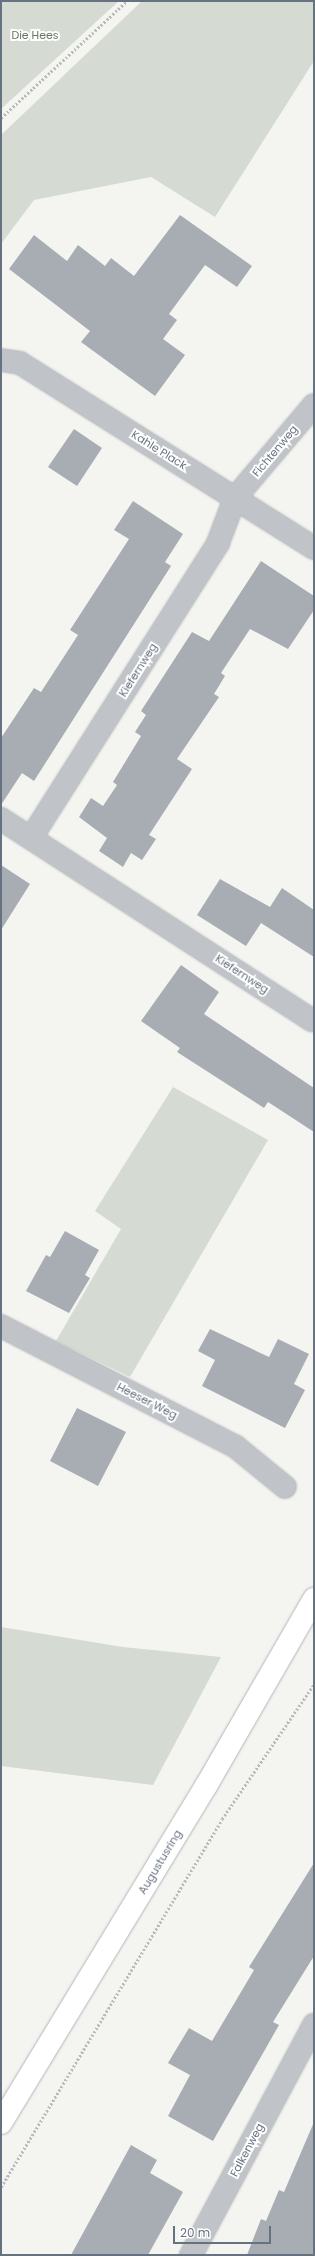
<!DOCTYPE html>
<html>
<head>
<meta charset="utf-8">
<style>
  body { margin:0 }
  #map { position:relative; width:315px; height:2256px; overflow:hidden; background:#f4f5f1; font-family:Poppins,sans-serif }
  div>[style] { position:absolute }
  .green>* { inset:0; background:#d5dbd3 }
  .building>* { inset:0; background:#a7adb3 }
  .path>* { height:2.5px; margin-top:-1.25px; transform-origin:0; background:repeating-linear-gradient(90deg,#b8babd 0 2px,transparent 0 4px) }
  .roads { filter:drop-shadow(0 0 1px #b2b5b9) drop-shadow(0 0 1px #b2b5b9) }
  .minor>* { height:22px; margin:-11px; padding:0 11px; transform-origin:11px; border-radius:11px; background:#c0c3c7 }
  .major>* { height:22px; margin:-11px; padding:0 11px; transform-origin:11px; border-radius:11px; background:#fff }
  span { translate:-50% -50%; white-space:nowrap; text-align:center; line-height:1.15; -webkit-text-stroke:4px #fff; paint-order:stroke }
  .park-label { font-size:11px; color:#667864 }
  .street-label { font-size:11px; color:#667280 }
  .frame { position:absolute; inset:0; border:2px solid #667280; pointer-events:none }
  .scale { position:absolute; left:173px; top:2226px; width:98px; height:18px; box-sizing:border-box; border:2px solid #667280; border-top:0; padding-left:5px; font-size:12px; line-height:14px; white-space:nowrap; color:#667280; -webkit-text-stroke:3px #fff; paint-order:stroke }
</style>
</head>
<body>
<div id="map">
  <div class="green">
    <i style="clip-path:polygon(1px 1px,119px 1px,1px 109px)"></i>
    <i style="clip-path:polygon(142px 1px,314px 1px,314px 61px,215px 217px,151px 177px,34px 200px,1px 244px,1px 135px)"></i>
    <i style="clip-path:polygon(173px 1087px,268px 1140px,130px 1377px,56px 1341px,121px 1229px,95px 1211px)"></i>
    <i style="clip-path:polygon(1px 1627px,123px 1647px,221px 1657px,153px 1785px,1px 1766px)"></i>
  </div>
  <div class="building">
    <i style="clip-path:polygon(180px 215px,252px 266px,237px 287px,205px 265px,169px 314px,177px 320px,163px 339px,185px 355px,155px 396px,81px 342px,90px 331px,9px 269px,34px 235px,67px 261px,78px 245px,105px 266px,111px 258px,134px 276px)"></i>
    <i style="clip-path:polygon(74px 429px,102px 448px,77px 486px,48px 467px)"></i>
    <i style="clip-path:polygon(133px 501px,183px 534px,165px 562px,171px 566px,34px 781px,22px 773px,1px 805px,1px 738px,34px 688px,41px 692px,78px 635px,70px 630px,129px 539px,114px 530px)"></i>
    <i style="clip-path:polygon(261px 561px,314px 596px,314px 610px,288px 649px,250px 629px,221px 673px,225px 676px,214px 694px,219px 697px,177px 759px,192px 769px,149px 835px,156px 839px,142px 860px,131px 853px,123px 867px,99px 851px,107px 838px,79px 817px,91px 798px,103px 806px,117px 785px,113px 782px,141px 736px,135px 732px,146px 715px,141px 711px,192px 632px,209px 641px)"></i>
    <i style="clip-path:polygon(1px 865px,30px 884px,1px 930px)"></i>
    <i style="clip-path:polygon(220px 879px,270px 907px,282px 888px,314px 910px,314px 957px,261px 923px,246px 946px,197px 915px)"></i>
    <i style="clip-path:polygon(181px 965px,219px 992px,204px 1014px,314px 1088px,314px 1132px,268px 1102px,264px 1108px,177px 1052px,180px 1048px,141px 1021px)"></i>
    <i style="clip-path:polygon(65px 1231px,99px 1250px,85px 1275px,90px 1278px,69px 1313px,26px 1291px,46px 1255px,50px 1257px)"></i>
    <i style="clip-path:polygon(210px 1329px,269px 1357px,278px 1339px,309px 1354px,294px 1384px,305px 1390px,285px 1428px,202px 1386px,215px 1360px,198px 1351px)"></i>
    <i style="clip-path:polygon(77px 1408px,126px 1432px,98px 1486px,50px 1461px)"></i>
    <i style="clip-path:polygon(314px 1863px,314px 1956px,273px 2022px,279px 2025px,213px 2141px,168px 2116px,190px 2075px,168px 2063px,189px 2028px,212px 2041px,254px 1970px,249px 1967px)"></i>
    <i style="clip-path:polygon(314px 2122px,314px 2255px,247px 2255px,261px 2219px,266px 2221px,279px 2190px,284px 2192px)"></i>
    <i style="clip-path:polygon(131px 2145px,157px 2160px,150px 2173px,183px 2192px,148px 2255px,71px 2255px)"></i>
  </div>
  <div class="path">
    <i style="left:1px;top:118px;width:172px;rotate:-42.9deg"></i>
    <i style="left:1px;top:2187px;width:429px;rotate:-59deg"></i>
    <i style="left:222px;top:1819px;width:163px;rotate:-55.7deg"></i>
  </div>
  <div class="roads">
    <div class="minor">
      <i style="left:1px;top:360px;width:19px;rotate:9deg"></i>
      <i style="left:20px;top:363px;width:347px;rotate:32.2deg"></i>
      <i style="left:1px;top:819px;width:370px;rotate:32.9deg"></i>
      <i style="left:31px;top:838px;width:349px;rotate:-57.6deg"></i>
      <i style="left:218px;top:543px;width:48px;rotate:-69.3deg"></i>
      <i style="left:235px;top:498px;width:122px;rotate:-49.7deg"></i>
      <i style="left:1px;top:1326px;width:264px;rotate:27.2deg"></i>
      <i style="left:236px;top:1447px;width:63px;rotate:39.2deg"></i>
      <i style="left:191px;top:2255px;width:261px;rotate:-61.9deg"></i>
    </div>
    <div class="major">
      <i style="left:1px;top:2123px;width:394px;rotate:-58.7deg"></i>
      <i style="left:206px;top:1786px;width:216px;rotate:-60deg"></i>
    </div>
  </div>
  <div class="park-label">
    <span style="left:35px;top:35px">Die Hees</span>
  </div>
  <div class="street-label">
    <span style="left:159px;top:450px;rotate:32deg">Kahle Plack</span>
    <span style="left:275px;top:451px;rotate:-50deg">Fichtenweg</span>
    <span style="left:138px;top:670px;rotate:-58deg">Kiefernweg</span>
    <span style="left:242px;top:974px;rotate:33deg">Kiefernweg</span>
    <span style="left:147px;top:1401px;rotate:27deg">Heeser Weg</span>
    <span style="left:160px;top:1862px;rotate:-59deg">Augustusring</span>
    <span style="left:247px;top:2150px;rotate:-62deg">Falkenweg</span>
  </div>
  <div class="frame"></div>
  <div class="scale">20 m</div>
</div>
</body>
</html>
